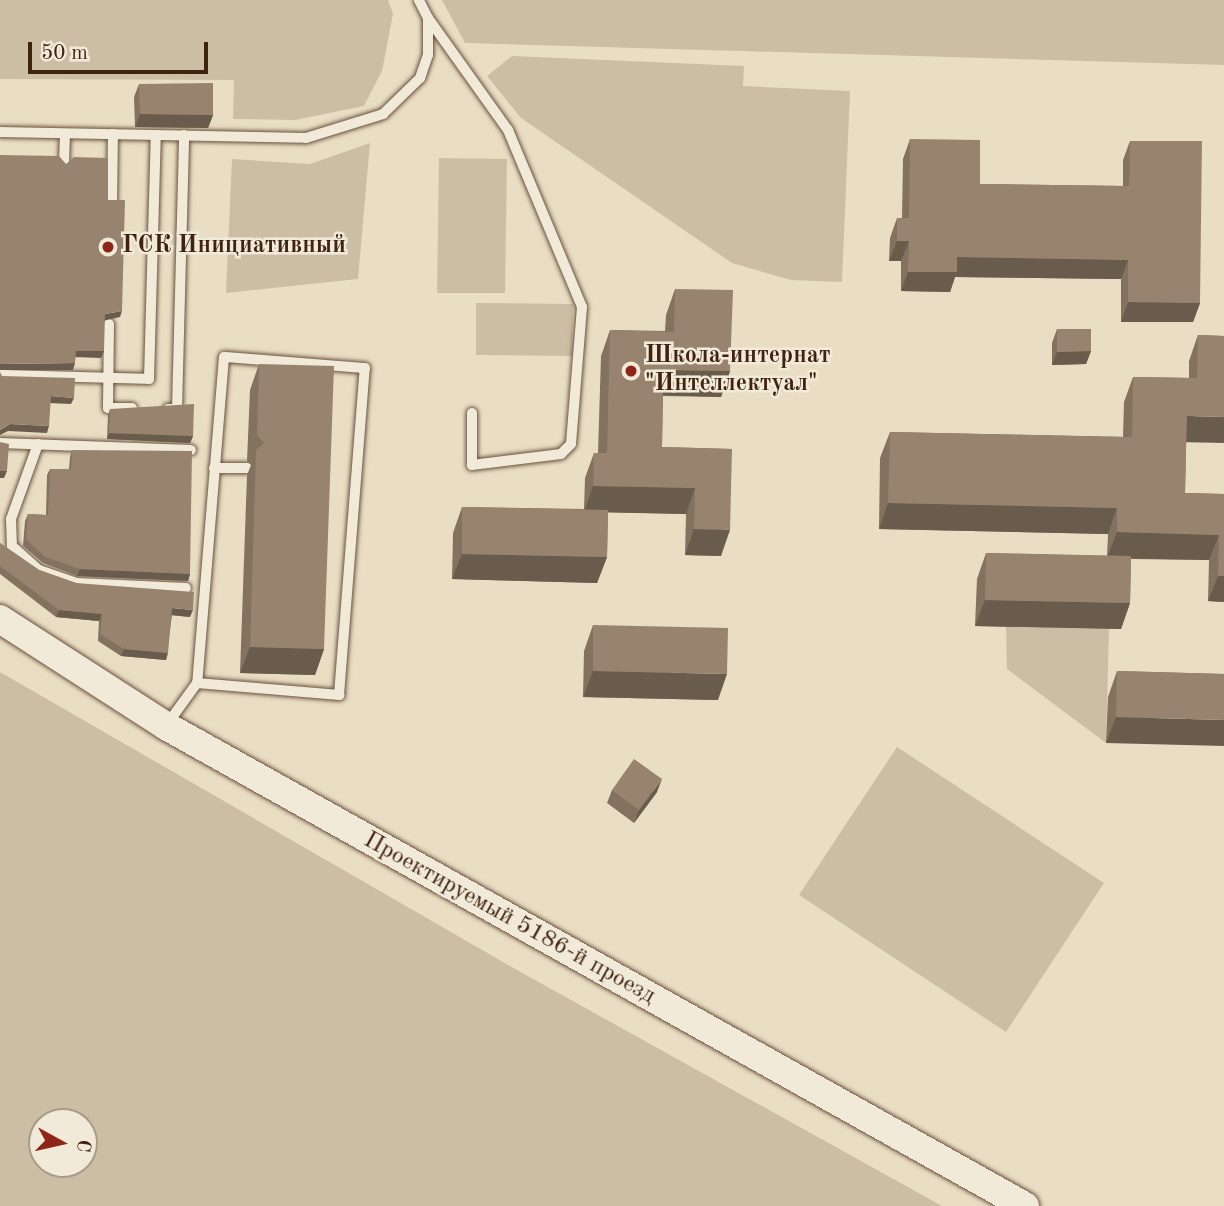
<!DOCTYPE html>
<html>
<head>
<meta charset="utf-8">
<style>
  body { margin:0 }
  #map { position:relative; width:1224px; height:1206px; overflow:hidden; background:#e9dec3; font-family:"Old Standard TT",serif }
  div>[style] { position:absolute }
  .green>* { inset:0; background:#ccbea5 }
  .roads { filter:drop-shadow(0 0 2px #6a513e) drop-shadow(0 0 2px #6a513e) }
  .lane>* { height:10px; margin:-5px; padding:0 5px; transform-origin:5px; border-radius:5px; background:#f1ead8 }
  .secondary>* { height:28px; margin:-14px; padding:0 14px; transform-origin:14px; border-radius:14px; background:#f1ead8 }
  .wall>* { inset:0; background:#83725f }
  .shaded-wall>* { inset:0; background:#6a5c4d }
  .building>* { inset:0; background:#98846e }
  .dots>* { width:19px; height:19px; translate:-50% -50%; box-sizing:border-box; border:4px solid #f1ead8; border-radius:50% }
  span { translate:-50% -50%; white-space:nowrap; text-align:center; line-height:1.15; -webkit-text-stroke:5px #f1ead8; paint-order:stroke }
  .poi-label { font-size:24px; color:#402211; font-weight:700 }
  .left { translate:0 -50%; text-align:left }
  .street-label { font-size:24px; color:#402211 }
  .north { position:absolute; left:28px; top:1108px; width:70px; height:70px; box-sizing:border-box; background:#f1ead8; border:2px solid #aa9a88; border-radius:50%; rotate:98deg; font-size:19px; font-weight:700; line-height:28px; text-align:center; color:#402211 }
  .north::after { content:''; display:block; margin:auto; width:24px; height:32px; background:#8f2418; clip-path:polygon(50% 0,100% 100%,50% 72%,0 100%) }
  .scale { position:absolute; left:28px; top:42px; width:180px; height:32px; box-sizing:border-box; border:4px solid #402211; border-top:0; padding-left:9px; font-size:21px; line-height:24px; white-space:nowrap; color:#402211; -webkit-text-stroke:5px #f1ead8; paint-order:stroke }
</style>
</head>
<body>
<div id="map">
  <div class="green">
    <i style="clip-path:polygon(0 0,388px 0,393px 14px,382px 71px,364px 106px,295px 120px,233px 119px,234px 80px,0 79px)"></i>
    <i style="clip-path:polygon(442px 0,1224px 0,1224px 65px,465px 43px)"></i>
    <i style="clip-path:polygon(512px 56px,744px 66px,743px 86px,850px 91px,842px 282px,791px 280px,732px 263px,521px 118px,487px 76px)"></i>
    <i style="clip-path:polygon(370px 143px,358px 279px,226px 293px,232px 159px,310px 164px)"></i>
    <i style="clip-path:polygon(439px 158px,507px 159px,505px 293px,437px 293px)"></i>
    <i style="clip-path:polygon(476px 303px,573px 304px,572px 356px,476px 355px)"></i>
    <i style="clip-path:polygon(1006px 626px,1109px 629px,1106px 743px,1007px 669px)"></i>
    <i style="clip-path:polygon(evenodd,0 672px,517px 970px,942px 1206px,0 1206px,0 672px,42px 1122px,84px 1122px,84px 1164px,42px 1164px,42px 1122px)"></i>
    <i style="clip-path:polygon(897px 747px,1104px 883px,1006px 1032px,799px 895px)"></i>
  </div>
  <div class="roads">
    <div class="lane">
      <i style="left:428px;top:18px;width:138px;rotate:54.5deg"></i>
      <i style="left:508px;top:130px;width:192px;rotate:67.3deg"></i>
      <i style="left:582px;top:307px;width:137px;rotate:94.6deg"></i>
      <i style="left:571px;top:444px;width:14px;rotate:135deg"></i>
      <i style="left:561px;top:454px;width:90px;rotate:173deg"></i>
      <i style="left:472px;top:465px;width:52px;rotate:-90deg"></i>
      <i style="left:0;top:132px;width:306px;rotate:1.1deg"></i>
      <i style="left:306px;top:138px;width:81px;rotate:-17.3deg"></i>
      <i style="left:383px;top:114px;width:52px;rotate:-44.2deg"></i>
      <i style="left:420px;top:78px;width:24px;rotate:-71deg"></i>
      <i style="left:428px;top:55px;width:37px;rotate:-90deg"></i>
      <i style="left:428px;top:18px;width:20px;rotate:-117deg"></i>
      <i style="left:64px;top:163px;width:29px;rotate:-88deg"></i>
      <i style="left:112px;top:204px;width:70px;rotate:-89.2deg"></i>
      <i style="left:109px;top:324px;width:84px;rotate:90.7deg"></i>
      <i style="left:108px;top:408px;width:24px"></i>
      <i style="left:0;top:375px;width:149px;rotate:1.5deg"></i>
      <i style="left:149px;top:379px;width:244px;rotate:-88.4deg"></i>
      <i style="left:168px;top:409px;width:9px"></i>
      <i style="left:177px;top:409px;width:274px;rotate:-88.5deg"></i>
      <i style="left:0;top:443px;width:191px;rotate:2.1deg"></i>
      <i style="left:38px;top:444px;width:80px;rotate:109.8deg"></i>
      <i style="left:11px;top:519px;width:27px;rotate:88deg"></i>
      <i style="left:12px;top:546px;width:36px;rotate:42deg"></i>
      <i style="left:39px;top:570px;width:39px;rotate:19deg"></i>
      <i style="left:76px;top:583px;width:110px;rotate:2.6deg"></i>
      <i style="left:214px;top:468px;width:33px"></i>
      <i style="left:168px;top:723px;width:49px;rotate:-54.1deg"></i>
      <i style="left:197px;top:683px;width:143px;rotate:4.8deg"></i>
      <i style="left:339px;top:695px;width:328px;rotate:-85.5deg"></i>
      <i style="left:365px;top:368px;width:141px;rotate:-175.5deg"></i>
      <i style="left:224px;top:357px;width:327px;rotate:94.7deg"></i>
    </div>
    <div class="secondary">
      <i style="left:0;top:619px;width:197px;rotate:32.8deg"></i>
      <i style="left:166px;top:726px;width:984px;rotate:29.2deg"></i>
    </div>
  </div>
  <div class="wall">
    <i style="clip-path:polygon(139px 84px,213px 115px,208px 128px,135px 127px,134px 97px)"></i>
    <i style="clip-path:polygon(910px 139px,980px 184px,1123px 186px,1123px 160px,1130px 141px,1200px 303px,1193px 322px,1121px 322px,1121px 279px,955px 277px,950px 292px,901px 291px,901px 261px,889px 261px,890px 238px,897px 218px,902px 218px,903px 159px)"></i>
    <i style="clip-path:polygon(675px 289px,730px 371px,721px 397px,663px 396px,662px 447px,732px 449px,721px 556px,685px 555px,686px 514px,608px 512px,607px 557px,597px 583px,452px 579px,453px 533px,462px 507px,584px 509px,585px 478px,594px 453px,598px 453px,601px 356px,610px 330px,665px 331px,666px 315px)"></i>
    <i style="clip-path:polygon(1057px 329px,1091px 351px,1086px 364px,1052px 365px,1052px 343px)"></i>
    <i style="clip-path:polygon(1198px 335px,1224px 336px,1186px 442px,1185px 493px,1224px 494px,1224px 602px,1208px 601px,1209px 560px,1131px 559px,1130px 603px,1121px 629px,975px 626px,977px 579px,986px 553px,1107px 556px,1108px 534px,879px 529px,880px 458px,890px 432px,1123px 437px,1124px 402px,1133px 377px,1189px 378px,1189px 361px)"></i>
    <i style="clip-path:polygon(259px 364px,324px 649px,315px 675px,240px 673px,247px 475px,251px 465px,247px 461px,250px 390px)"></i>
    <i style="clip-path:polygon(110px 409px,193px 436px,190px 443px,107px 439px,108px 415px)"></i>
    <i style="clip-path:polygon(72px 450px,190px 574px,188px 581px,77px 576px,43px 563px,23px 546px,25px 521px,28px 514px,46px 515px,47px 475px,50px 469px,69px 469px,70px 457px)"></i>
    <i style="clip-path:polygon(0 543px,39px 570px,76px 583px,190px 617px,172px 615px,166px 660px,121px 656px,98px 641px,99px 621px,56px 617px,0 574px)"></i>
    <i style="clip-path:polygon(593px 625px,718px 700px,583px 697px,584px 651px)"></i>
    <i style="clip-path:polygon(1117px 671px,1224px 674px,1106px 743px,1108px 697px)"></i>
    <i style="clip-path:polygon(612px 790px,657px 792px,634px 823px,607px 803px)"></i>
  </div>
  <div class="shaded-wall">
    <i style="clip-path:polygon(140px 114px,213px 115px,208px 128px,135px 127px)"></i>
    <i style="clip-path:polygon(897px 241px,909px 241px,901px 261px,889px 261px)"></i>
    <i style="clip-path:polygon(957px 257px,1128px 260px,1121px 279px,955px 277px,950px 292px,901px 291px,908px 272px)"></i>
    <i style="clip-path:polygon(1128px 302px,1200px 303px,1193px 322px,1121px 322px)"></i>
    <i style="clip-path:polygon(122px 311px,120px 317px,102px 321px,105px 314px)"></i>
    <i style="clip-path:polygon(76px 351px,104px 351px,101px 358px,73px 357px)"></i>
    <i style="clip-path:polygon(1091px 351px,1086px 364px,1052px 365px,1057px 352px)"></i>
    <i style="clip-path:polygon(75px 363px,73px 370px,0 370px,0 364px)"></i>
    <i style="clip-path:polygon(663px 370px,730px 371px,721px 397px,654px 395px)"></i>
    <i style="clip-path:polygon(51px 396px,74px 398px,71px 404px,48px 403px)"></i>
    <i style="clip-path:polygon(1187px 416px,1224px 417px,1224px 443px,1177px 442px)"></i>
    <i style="clip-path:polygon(10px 424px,49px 426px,47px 433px,8px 431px,0 435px,0 430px)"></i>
    <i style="clip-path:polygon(109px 433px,193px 436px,190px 443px,107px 439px)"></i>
    <i style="clip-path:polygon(0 471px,7px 471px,4px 478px,0 478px)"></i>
    <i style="clip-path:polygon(593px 486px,695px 488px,686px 514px,584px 512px)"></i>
    <i style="clip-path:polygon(888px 503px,1117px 508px,1108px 534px,879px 529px)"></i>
    <i style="clip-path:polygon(694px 529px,730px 530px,721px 556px,685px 555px)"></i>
    <i style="clip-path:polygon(1117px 532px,1219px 535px,1209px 560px,1107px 558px)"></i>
    <i style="clip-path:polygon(462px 554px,607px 557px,597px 583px,452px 579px)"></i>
    <i style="clip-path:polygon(80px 569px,190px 574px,188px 581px,77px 576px)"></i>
    <i style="clip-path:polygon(1218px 576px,1224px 576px,1224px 602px,1208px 601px)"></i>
    <i style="clip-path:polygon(985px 600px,1130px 603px,1121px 629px,975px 626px)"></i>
    <i style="clip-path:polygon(172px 608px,193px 610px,190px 617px,170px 615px)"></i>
    <i style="clip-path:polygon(59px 610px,102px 614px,99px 621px,56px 617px)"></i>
    <i style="clip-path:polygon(250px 647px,324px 649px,315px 675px,240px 673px)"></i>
    <i style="clip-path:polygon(124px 649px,168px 653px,166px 660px,121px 656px)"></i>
    <i style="clip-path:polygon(593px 671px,727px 674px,718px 700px,583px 697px)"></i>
    <i style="clip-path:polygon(1116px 717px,1224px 720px,1224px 746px,1106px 743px)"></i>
    <i style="clip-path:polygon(662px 779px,657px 792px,634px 823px,639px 810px)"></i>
  </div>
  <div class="building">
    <i style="clip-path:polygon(213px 83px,213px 115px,140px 114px,139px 84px)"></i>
    <i style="clip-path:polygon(910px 139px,980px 140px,980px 184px,1129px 186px,1130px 141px,1202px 141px,1200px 303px,1128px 302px,1128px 260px,957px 257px,957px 272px,908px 272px,909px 241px,897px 241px,897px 218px,909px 218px)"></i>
    <i style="clip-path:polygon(0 155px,59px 156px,66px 164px,74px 157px,108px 158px,108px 200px,125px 200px,122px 311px,105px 314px,104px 351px,76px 351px,75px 363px,0 364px)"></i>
    <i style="clip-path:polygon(675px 289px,733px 290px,730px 371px,663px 370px,662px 447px,732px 449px,730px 530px,694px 529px,695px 488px,593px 486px,594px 453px,607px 453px,610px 330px,674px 332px)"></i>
    <i style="clip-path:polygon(1057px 329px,1091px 329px,1091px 351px,1057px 352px)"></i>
    <i style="clip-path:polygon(1198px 335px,1224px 336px,1224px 417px,1187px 416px,1185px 493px,1224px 494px,1224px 576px,1218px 576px,1219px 535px,1117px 532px,1117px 508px,888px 503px,890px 432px,1132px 437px,1133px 377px,1197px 378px)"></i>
    <i style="clip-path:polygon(259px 364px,334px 366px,324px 649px,250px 647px,256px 450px,264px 443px,257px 435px)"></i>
    <i style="clip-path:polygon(0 372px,2px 376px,75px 378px,74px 398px,51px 396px,49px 426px,10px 424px,0 430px)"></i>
    <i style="clip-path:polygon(194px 404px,193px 436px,109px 433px,110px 409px)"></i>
    <i style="clip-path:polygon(0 442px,9px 444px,7px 471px,0 471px)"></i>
    <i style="clip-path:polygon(72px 450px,192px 451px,190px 574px,80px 569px,45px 557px,26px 539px,28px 514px,48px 515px,50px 469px,71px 469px)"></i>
    <i style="clip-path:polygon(462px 507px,608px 510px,607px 557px,462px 554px)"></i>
    <i style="clip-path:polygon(0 543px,39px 570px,76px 583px,194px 592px,193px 610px,172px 608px,168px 653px,124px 649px,100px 634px,102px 614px,59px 610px,0 566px)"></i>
    <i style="clip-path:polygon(986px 553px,1131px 556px,1130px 603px,985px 600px)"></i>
    <i style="clip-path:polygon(593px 625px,728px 628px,727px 674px,593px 671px)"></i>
    <i style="clip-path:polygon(1117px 671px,1224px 674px,1224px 720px,1116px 717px)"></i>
    <i style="clip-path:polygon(634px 759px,662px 779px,639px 810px,612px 790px)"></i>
  </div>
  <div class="dots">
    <i style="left:108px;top:247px;background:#8f2418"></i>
    <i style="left:631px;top:371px;background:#8f2418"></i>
  </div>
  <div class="poi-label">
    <span class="left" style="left:122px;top:247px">ГСК Инициативный</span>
    <span class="left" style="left:645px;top:371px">Школа-интернат<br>"Интеллектуал"</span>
  </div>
  <div class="street-label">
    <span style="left:509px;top:919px;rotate:29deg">Проектируемый 5186-й проезд</span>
  </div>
  <div class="north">С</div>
  <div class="scale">50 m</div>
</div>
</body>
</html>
